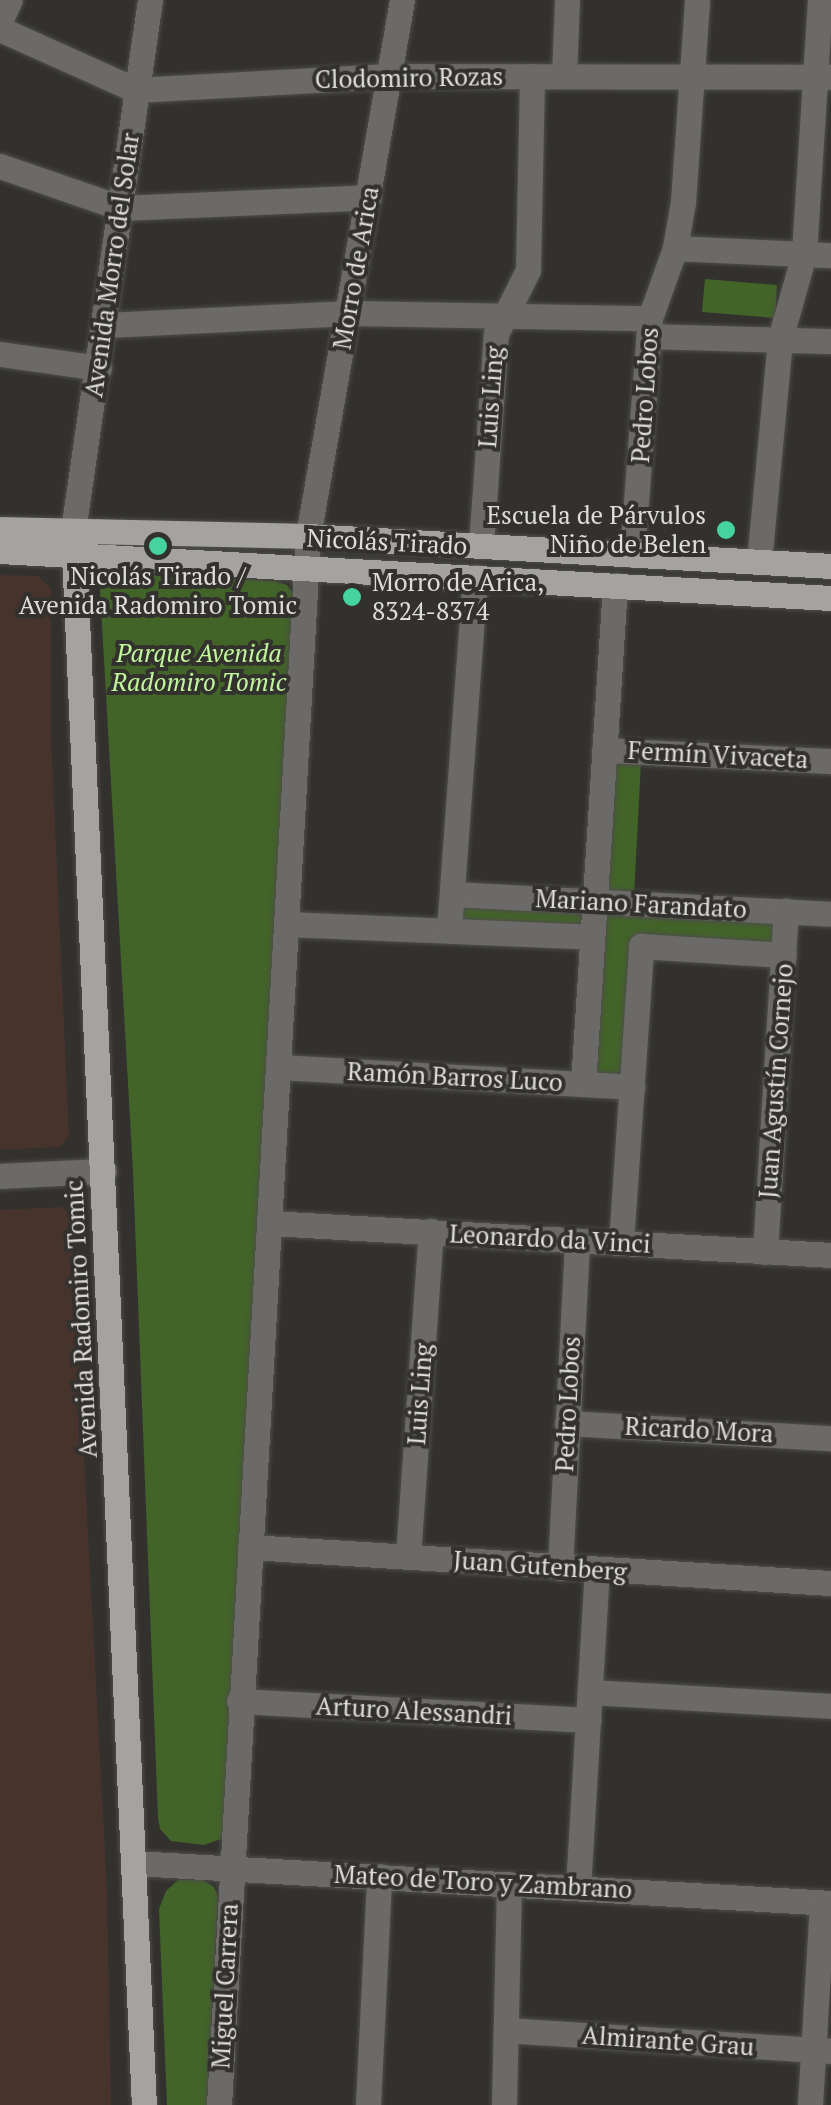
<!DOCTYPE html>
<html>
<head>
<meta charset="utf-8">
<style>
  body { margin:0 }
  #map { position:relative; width:831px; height:2105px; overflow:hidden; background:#32312e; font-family:"PT Serif",serif }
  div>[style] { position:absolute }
  .industrial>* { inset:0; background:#46342c }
  .green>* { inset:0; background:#426428 }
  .roads { filter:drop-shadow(0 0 2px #4e4d4a) drop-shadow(0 0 2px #4e4d4a) }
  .minor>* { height:25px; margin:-12.5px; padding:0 12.5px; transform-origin:12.5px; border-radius:12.5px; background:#6b6a69 }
  .major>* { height:25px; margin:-12.5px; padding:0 12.5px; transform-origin:12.5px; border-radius:12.5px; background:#a4a3a0 }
  .dots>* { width:28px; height:28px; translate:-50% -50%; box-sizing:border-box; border:5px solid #32312e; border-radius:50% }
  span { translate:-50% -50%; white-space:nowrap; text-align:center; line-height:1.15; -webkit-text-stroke:8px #32312e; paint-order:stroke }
  .street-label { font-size:25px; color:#dedddb }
  .poi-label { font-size:25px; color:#dedddb }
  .right { translate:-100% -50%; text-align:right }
  .left { translate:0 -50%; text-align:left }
  .park-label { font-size:25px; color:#c1f69c; font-style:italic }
</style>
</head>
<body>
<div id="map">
  <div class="industrial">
    <i style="clip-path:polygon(0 575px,38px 576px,51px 588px,51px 735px,69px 1136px,60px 1147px,0 1150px)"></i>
    <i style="clip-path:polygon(62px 1207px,71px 1214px,107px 1889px,111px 2105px,0 2105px,0 1210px)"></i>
  </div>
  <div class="green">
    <i style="clip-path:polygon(705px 279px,777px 285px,775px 318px,702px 312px)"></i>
    <i style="clip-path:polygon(113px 573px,274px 581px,287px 585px,294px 595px,225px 1825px,221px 1839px,204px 1845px,171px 1841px,160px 1829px,158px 1818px,133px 1172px,100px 589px,105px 577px)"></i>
    <i style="clip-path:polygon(613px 761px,641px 762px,634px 895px,606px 894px)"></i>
    <i style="clip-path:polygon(460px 900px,583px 908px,582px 931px,459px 923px)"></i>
    <i style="clip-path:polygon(615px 911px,765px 919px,773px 925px,772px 941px,765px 947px,635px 937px,621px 1068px,616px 1076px,596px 1075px,605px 917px)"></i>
    <i style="clip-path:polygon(178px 1880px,203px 1880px,214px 1887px,218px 1896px,207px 2105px,167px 2105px,159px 1909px,166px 1891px)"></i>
  </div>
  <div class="roads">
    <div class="minor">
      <i style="left:0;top:21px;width:23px;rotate:-65deg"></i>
      <i style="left:0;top:29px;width:149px;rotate:24.2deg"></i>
      <i style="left:136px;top:90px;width:252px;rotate:-3.2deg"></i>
      <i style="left:388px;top:76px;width:443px;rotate:0.1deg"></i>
      <i style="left:564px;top:76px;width:76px;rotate:-87.7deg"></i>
      <i style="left:0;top:166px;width:128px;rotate:19.1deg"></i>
      <i style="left:121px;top:208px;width:248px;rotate:-2.5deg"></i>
      <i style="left:675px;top:248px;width:156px;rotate:2.6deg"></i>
      <i style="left:106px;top:325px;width:244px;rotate:-2.8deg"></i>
      <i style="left:350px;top:313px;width:300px;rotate:1deg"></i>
      <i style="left:649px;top:336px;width:182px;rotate:1.6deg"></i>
      <i style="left:0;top:354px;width:100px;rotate:8deg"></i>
      <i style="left:73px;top:531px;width:537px;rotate:-81.75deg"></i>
      <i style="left:481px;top:546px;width:213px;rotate:-86deg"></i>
      <i style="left:496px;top:334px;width:72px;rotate:-63.4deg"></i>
      <i style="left:528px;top:270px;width:194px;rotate:-88.8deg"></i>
      <i style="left:632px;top:555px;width:238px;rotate:-85.7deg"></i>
      <i style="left:650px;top:318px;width:74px;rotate:-70.3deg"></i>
      <i style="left:675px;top:248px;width:47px;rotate:-80.1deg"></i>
      <i style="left:683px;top:202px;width:202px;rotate:-86deg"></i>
      <i style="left:759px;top:562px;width:224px;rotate:-84.6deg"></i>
      <i style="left:780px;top:339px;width:88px;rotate:-74.2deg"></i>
      <i style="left:804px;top:254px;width:255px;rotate:-86.4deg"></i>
      <i style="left:604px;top:750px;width:227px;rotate:2.8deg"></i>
      <i style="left:452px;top:894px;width:380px;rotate:3deg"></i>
      <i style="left:286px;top:924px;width:306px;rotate:2.4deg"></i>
      <i style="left:449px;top:930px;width:354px;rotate:-85.8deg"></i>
      <i style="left:278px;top:1067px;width:355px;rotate:3.2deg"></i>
      <i style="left:583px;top:1084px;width:500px;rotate:-86.33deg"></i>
      <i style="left:0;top:1176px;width:104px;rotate:-2.8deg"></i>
      <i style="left:270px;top:1223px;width:562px;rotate:3.26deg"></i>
      <i style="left:621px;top:1243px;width:298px;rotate:-86.1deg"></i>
      <i style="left:641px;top:946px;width:143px;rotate:3.6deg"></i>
      <i style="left:765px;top:1252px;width:342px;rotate:-86.5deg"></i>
      <i style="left:567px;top:1423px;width:264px;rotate:3.3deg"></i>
      <i style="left:250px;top:1547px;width:582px;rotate:3.55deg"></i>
      <i style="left:408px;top:1557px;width:327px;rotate:-86deg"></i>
      <i style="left:560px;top:1568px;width:327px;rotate:-87deg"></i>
      <i style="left:590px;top:1692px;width:241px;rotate:3.3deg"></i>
      <i style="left:239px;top:1701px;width:350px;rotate:3.1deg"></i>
      <i style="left:134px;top:1863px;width:698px;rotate:3.28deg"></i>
      <i style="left:578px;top:1888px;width:319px;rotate:-86.6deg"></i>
      <i style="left:506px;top:2030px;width:326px;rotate:3.7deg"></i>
      <i style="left:219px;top:2105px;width:1572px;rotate:-86.75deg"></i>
      <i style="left:308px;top:536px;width:544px;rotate:-80.05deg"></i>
      <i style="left:368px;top:2105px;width:229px;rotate:-87.2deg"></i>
      <i style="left:504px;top:2105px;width:221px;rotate:-88.7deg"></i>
      <i style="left:810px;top:2105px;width:202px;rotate:-86.6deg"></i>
    </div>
    <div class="major">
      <i style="left:0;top:529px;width:308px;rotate:1.3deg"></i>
      <i style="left:308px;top:536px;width:524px;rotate:3.28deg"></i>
      <i style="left:73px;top:531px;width:1576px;rotate:87.42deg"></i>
      <i style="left:0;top:551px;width:832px;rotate:3.24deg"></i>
    </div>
  </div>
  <div class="dots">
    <i style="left:726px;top:530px;background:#45d49f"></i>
    <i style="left:158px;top:546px;background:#45d49f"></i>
    <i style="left:352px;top:597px;background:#45d49f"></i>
  </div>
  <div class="street-label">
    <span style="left:409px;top:78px;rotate:-1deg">Clodomiro Rozas</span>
    <span style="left:112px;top:265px;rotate:-82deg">Avenida Morro del Solar</span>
    <span style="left:356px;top:268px;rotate:-80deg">Morro de Arica</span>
    <span style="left:645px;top:395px;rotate:-86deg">Pedro Lobos</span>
    <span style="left:491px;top:397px;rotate:-86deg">Luis Ling</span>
    <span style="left:387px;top:542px;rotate:3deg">Nicolás Tirado</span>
    <span style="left:718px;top:755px;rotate:3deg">Fermín Vivaceta</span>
    <span style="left:641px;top:904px;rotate:3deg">Mariano Farandato</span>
    <span style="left:455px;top:1077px;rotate:3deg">Ramón Barros Luco</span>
    <span style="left:776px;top:1081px;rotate:-86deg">Juan Agustín Cornejo</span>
    <span style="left:550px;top:1239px;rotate:3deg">Leonardo da Vinci</span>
    <span style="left:81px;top:1319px;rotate:-93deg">Avenida Radomiro Tomic</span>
    <span style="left:420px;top:1394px;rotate:-86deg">Luis Ling</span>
    <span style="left:568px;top:1404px;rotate:-87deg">Pedro Lobos</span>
    <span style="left:699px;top:1430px;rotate:3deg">Ricardo Mora</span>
    <span style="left:540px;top:1566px;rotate:4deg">Juan Gutenberg</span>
    <span style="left:414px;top:1711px;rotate:3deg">Arturo Alessandri</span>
    <span style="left:483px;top:1882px;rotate:3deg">Mateo de Toro y Zambrano</span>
    <span style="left:225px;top:1986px;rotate:-87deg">Miguel Carrera</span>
    <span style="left:668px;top:2041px;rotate:4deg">Almirante Grau</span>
  </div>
  <div class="poi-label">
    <span class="right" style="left:706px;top:530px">Escuela de Párvulos<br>Niño de Belen</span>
    <span style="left:158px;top:591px">Nicolás Tirado /<br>Avenida Radomiro Tomic</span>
    <span class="left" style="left:372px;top:597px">Morro de Arica,<br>8324-8374</span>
  </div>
  <div class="park-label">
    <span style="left:199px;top:668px">Parque Avenida<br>Radomiro Tomic</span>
  </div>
</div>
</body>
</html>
